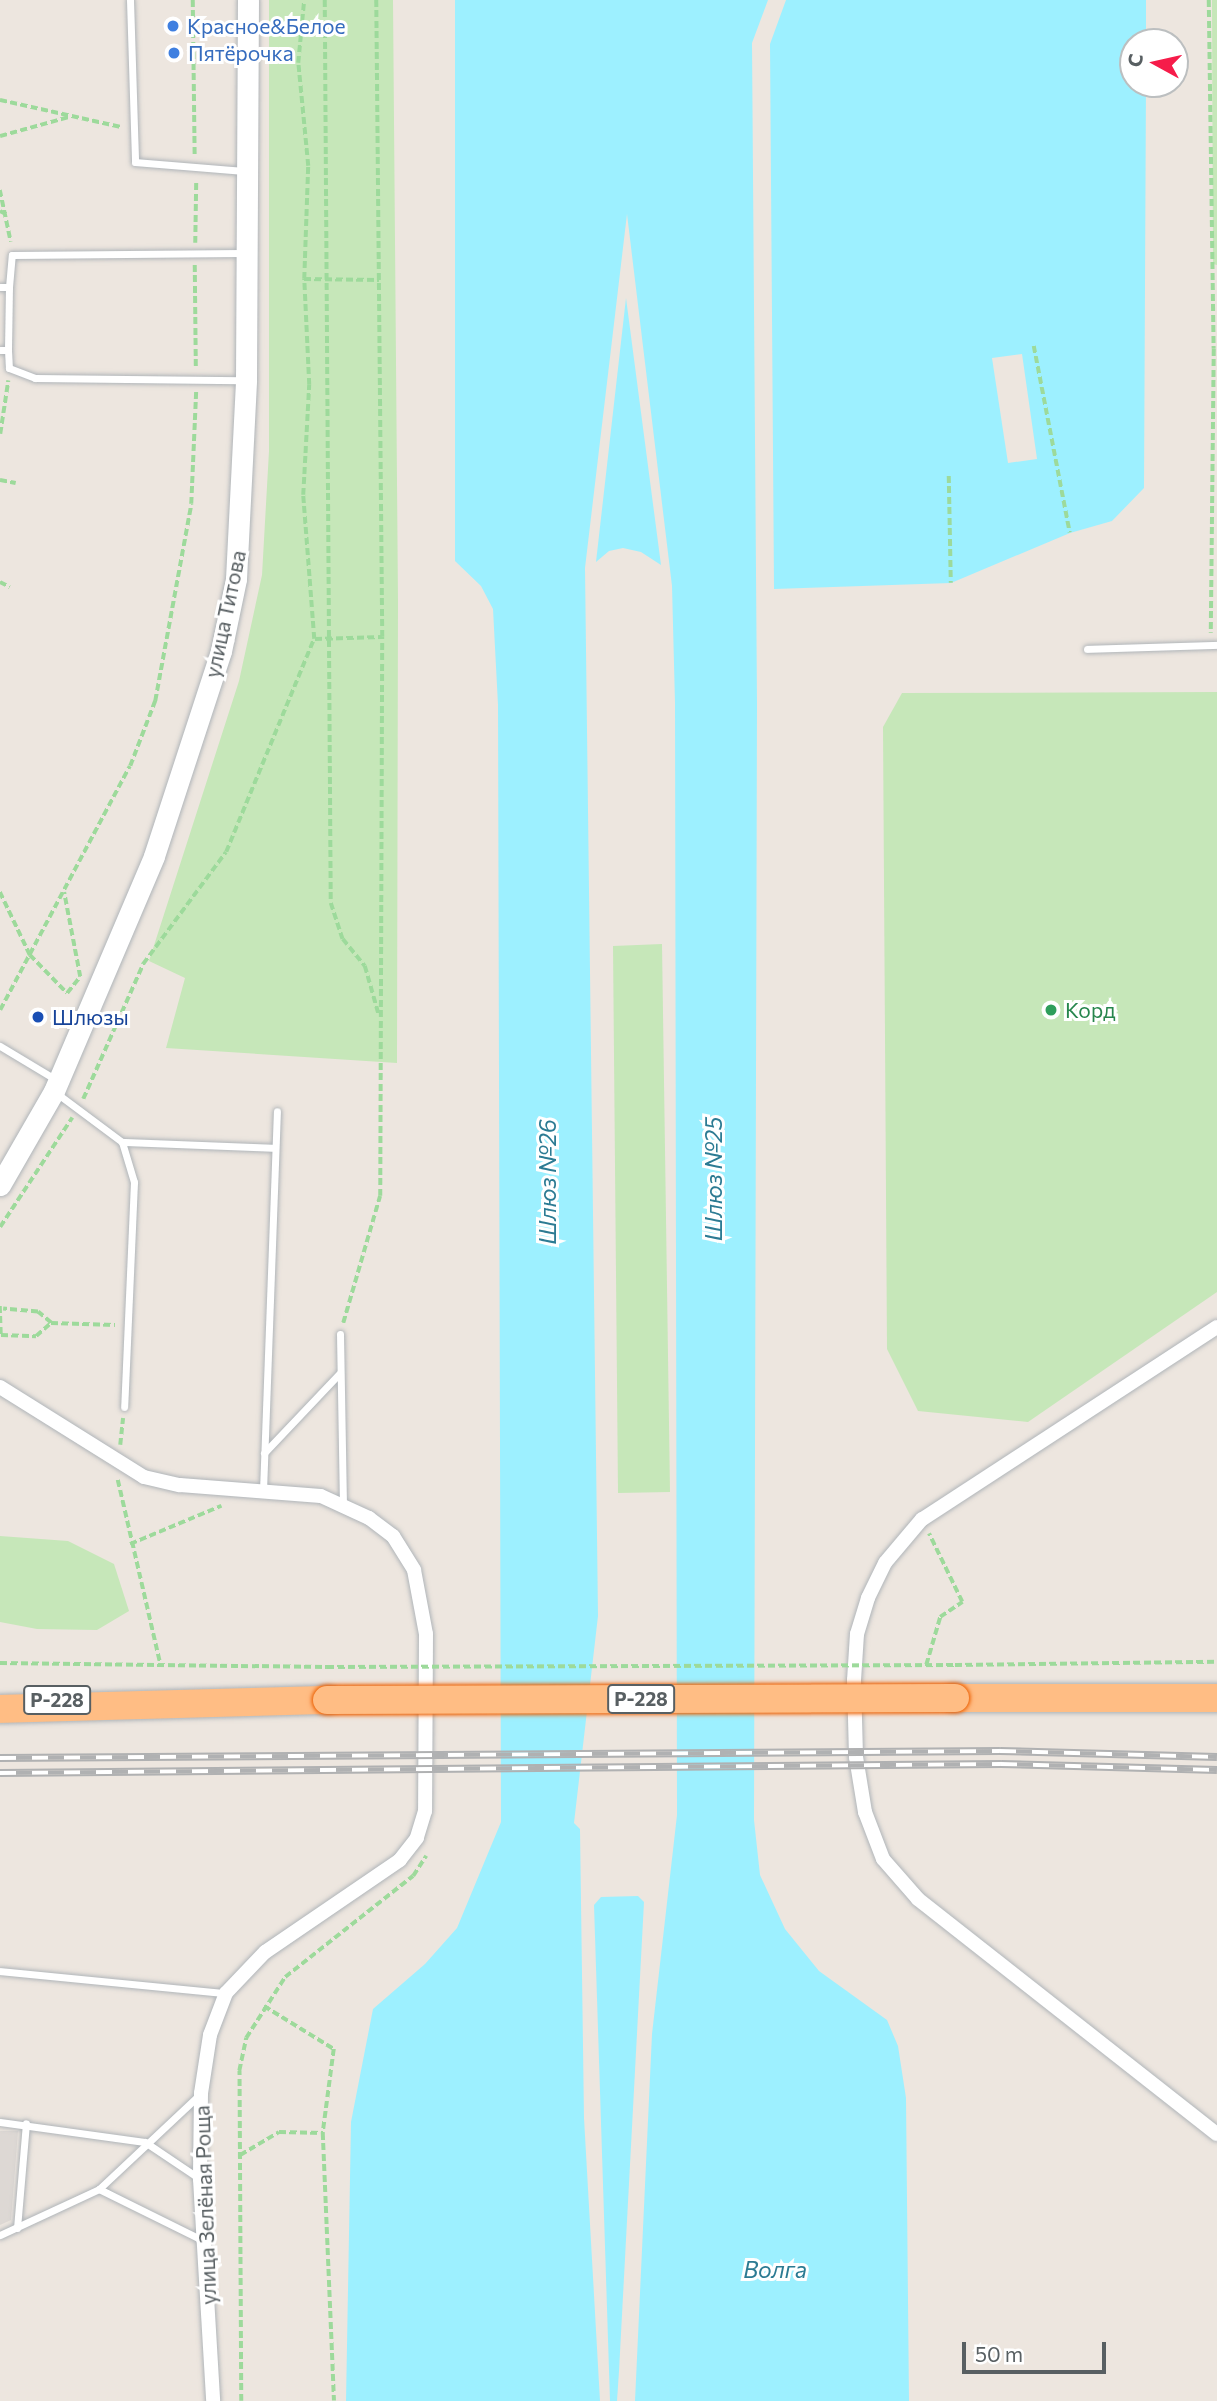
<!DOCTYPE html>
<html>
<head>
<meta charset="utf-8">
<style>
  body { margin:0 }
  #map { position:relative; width:1217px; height:2401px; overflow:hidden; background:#ede6df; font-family:Commissioner,sans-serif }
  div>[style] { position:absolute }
  .industrial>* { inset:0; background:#ddd8d4 }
  .green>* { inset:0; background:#c6e7b9 }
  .water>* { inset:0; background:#9df0ff }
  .pier>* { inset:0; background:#ede6df }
  .path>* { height:3.5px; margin-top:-1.75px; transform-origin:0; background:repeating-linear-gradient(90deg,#9dda9b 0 7px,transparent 0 10.5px) }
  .roads { filter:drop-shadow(0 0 2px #b0b5b9) drop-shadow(0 0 2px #b0b5b9) }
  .lane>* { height:7px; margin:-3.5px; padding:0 3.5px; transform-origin:3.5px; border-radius:3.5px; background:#fff }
  .street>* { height:14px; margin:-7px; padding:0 7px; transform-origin:7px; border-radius:7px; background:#fff }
  .secondary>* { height:21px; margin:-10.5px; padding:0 10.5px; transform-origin:10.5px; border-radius:10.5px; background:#fff }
  .highway>* { height:28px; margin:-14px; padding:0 14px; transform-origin:14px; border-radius:14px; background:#ffbd84 }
  .rail>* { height:8px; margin-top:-4px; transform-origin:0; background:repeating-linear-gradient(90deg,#fff 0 16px,#b0b1b2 0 32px); box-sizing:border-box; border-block:2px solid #b0b1b2 }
  .path-bridge>* { height:3.5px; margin-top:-1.75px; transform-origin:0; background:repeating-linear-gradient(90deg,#9dda9b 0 7px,transparent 0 10.5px) }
  .bridges { filter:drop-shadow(0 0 2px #ec5f00) drop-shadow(0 0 2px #ec5f00) }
  .highway-bridge>* { height:28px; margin:-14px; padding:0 14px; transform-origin:14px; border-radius:14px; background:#ffbd84 }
  .dots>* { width:19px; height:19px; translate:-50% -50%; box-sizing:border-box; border:4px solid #fff; border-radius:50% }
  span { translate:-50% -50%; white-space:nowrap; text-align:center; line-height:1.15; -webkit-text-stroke:6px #fff; paint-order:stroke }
  .shield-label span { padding:2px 5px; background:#fff; border:2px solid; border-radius:5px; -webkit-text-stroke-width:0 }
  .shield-label { font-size:19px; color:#585f62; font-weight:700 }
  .shop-label { font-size:21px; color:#366cbe }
  .left { translate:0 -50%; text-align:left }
  .street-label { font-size:21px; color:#585f62 }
  .leisure-label { font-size:21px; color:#27864d }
  .transit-label { font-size:21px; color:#164399 }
  .water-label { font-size:23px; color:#2c7b93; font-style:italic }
  .north { position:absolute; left:1119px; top:28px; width:70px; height:70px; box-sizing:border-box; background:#fff; border:2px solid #bcbfc0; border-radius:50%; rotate:278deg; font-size:19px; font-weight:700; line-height:28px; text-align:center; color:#585f62 }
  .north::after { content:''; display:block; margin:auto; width:24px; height:32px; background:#f61c4a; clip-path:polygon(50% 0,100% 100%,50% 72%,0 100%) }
  .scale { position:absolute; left:962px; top:2342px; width:144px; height:32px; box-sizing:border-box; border:4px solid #585f62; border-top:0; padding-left:9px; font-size:21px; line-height:24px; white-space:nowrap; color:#585f62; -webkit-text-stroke:5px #fff; paint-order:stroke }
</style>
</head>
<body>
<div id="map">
  <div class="industrial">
    <i style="clip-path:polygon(0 2131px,18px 2131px,11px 2220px,0 2225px)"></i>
  </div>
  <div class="green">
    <i style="clip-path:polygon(269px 0,393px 0,398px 601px,397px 1063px,166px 1048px,185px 978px,149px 961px,239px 681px,262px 575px,269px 451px)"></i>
    <i style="clip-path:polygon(1212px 0,1217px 0,1217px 265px,1213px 264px)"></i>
    <i style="clip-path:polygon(1217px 692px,1217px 1292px,1028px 1422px,918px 1411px,887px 1349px,883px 727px,902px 693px)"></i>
    <i style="clip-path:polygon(662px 944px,670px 1492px,618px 1493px,613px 946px)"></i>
    <i style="clip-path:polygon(0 1536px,68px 1541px,114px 1564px,129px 1611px,97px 1630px,37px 1629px,0 1622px)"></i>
  </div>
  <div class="water">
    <i style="clip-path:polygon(455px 0,768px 0,752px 43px,757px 703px,754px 1820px,760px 1875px,785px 1929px,819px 1971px,887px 2020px,898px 2046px,906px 2098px,909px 2401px,635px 2401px,652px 2034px,677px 1815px,675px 703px,672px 586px,627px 214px,585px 568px,598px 1616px,574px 1823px,580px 1829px,584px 2118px,600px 2401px,346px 2401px,351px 2122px,373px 2009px,425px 1964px,457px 1928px,501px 1822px,498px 705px,493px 609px,481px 586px,455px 561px)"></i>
    <i style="clip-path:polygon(786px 0,1146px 0,1146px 42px,1133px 42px,1133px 84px,1146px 84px,1144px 488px,1112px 521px,1070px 533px,951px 583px,774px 589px,770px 44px)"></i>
    <i style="clip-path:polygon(626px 298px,661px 565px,641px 552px,623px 548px,609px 551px,596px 562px)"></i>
    <i style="clip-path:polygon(638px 1896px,644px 1902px,619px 2371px,617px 2401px,610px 2401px,594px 1905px,601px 1897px)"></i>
  </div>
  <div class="pier">
    <i style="clip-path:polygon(1022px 354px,1037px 459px,1008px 463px,992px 358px)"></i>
  </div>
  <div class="path">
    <i style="left:193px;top:0;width:155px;rotate:89.3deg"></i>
    <i style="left:325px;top:0;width:903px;rotate:89.62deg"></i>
    <i style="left:331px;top:903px;width:38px;rotate:72deg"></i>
    <i style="left:343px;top:939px;width:35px;rotate:51deg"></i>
    <i style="left:365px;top:966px;width:51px;rotate:74.1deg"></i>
    <i style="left:1209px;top:0;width:349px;rotate:89.2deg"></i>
    <i style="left:1214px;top:349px;width:284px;rotate:90.6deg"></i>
    <i style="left:0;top:100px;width:124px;rotate:12.6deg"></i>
    <i style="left:0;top:136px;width:72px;rotate:-15.4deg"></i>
    <i style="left:0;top:190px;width:53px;rotate:78.1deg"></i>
    <i style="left:0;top:211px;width:9px;rotate:27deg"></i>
    <i style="left:195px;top:243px;width:62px;rotate:-89.1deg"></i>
    <i style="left:195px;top:265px;width:104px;rotate:89.4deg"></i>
    <i style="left:304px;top:279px;width:75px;rotate:0.8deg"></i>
    <i style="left:1034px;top:346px;width:190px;rotate:79.1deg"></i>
    <i style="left:0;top:434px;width:54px;rotate:-81.4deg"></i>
    <i style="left:949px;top:476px;width:107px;rotate:88.9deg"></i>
    <i style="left:0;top:480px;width:16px;rotate:11deg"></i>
    <i style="left:0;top:582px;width:11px;rotate:27deg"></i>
    <i style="left:315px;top:639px;width:67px;rotate:-1.7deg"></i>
    <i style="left:0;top:892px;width:70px;rotate:64.5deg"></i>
    <i style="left:30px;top:955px;width:53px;rotate:45.8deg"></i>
    <i style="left:67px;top:993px;width:21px;rotate:-51deg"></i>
    <i style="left:80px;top:977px;width:86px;rotate:-100.8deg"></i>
    <i style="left:0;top:1010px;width:276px;rotate:-62deg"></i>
    <i style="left:130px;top:766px;width:70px;rotate:-69deg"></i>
    <i style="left:155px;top:701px;width:200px;rotate:-79.6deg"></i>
    <i style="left:191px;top:504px;width:113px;rotate:-87.5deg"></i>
    <i style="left:83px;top:1099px;width:148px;rotate:-66deg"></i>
    <i style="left:143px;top:964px;width:139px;rotate:-53.5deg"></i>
    <i style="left:226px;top:852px;width:230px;rotate:-67.6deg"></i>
    <i style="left:314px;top:639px;width:144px;rotate:-94.4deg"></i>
    <i style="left:303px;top:495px;width:110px;rotate:-86.9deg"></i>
    <i style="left:309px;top:385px;width:106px;rotate:-92.7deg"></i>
    <i style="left:304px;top:279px;width:113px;rotate:-88deg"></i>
    <i style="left:308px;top:166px;width:103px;rotate:-95.5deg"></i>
    <i style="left:298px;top:63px;width:63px;rotate:-84.6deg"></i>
    <i style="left:0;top:1227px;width:131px;rotate:-56.6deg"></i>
    <i style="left:0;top:1306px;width:29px;rotate:88deg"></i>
    <i style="left:51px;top:1323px;width:64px;rotate:1.8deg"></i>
    <i style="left:343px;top:1323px;width:132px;rotate:-73.8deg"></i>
    <i style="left:380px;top:1196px;width:559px;rotate:-89.8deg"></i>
    <i style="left:382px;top:637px;width:637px;rotate:-90.54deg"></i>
    <i style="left:1px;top:1335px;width:35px;rotate:2deg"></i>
    <i style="left:36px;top:1336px;width:20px;rotate:-41deg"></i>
    <i style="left:51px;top:1323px;width:17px;rotate:-140deg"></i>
    <i style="left:38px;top:1312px;width:35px;rotate:-175deg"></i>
    <i style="left:120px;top:1445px;width:27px;rotate:-84deg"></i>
    <i style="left:118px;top:1480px;width:191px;rotate:77deg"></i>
    <i style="left:130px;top:1544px;width:99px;rotate:-22.7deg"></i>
    <i style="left:0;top:1663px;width:327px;rotate:0.7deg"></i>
    <i style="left:926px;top:1665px;width:50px;rotate:-73.7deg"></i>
    <i style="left:940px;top:1617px;width:27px;rotate:-34deg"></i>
    <i style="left:962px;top:1602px;width:76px;rotate:-115.9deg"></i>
    <i style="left:955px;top:1665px;width:262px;rotate:-0.7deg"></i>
    <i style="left:264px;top:2006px;width:82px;rotate:31.6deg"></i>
    <i style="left:334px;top:2049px;width:85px;rotate:97.5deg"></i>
    <i style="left:323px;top:2133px;width:268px;rotate:87.6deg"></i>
    <i style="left:240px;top:2155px;width:45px;rotate:-30.5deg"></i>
    <i style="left:279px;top:2132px;width:44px;rotate:1.3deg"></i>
    <i style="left:241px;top:2401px;width:330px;rotate:-90.3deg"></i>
    <i style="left:239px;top:2071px;width:34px;rotate:-78deg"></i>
    <i style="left:246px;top:2038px;width:72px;rotate:-57.4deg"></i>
    <i style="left:285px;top:1977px;width:163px;rotate:-38.3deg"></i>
    <i style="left:413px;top:1876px;width:24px;rotate:-57deg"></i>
  </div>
  <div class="roads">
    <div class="lane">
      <i style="left:130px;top:0;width:162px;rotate:88.2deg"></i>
      <i style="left:135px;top:162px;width:109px;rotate:4.7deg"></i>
      <i style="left:0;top:287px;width:9px"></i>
      <i style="left:9px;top:287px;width:32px;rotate:-85deg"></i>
      <i style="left:12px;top:255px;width:231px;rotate:-0.5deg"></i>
      <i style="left:0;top:350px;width:8px"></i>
      <i style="left:8px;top:350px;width:18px;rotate:87deg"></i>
      <i style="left:9px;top:368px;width:28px;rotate:21deg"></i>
      <i style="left:35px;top:378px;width:207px;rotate:0.6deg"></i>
      <i style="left:8px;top:350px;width:63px;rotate:-89.1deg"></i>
      <i style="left:1087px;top:649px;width:130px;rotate:-1.8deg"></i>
      <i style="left:0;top:1046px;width:64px;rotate:31deg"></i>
      <i style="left:55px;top:1092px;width:84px;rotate:36.7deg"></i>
      <i style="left:122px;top:1142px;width:42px;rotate:73.3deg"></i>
      <i style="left:134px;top:1182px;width:225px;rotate:92.5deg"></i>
      <i style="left:122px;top:1142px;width:153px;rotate:2.2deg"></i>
      <i style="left:340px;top:1334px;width:171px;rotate:89deg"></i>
      <i style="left:264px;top:1453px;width:110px;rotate:-46.5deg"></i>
      <i style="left:263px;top:1491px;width:380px;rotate:-87.9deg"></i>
      <i style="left:0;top:1971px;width:226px;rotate:5.6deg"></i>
      <i style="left:0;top:2122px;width:146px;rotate:7.9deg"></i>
      <i style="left:145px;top:2142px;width:66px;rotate:33.9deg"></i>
      <i style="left:99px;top:2189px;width:139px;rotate:-43.2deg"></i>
      <i style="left:17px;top:2228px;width:105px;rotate:-85.1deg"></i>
      <i style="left:0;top:2235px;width:109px;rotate:-24.9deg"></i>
      <i style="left:99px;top:2189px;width:117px;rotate:26.3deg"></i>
    </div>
    <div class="street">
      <i style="left:1217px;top:1327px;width:352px;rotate:146.9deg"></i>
      <i style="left:922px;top:1519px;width:57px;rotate:130.1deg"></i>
      <i style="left:885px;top:1563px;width:39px;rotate:116deg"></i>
      <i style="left:868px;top:1598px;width:38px;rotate:107deg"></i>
      <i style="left:857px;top:1634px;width:46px;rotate:93.7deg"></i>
      <i style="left:854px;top:1680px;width:77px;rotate:88.5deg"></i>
      <i style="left:856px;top:1757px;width:56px;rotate:80.7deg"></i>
      <i style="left:865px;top:1812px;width:50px;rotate:69deg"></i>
      <i style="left:883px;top:1859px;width:53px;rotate:48.8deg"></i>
      <i style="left:918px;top:1899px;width:380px;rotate:38.2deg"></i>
      <i style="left:0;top:1387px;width:170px;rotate:32deg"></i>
      <i style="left:144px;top:1477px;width:37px;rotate:13deg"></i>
      <i style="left:180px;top:1485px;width:141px;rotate:4.5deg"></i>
      <i style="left:321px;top:1496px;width:53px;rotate:24.6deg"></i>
      <i style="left:369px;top:1518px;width:30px;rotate:37deg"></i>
      <i style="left:393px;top:1536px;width:40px;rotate:58deg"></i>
      <i style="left:414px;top:1570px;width:65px;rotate:79.4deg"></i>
      <i style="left:426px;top:1634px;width:177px;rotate:90.3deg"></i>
      <i style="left:425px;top:1811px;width:28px;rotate:107deg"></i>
      <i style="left:417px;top:1838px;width:28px;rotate:128deg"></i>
      <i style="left:400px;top:1860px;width:163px;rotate:145.7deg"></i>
      <i style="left:265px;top:1952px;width:57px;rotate:133.6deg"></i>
      <i style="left:226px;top:1993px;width:45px;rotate:110.9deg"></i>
      <i style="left:210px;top:2035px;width:59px;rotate:98.8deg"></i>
      <i style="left:201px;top:2093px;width:86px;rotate:90.7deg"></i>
      <i style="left:200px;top:2179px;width:222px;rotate:86.6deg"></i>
    </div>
    <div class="secondary">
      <i style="left:0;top:1185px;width:108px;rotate:-60.1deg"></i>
      <i style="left:54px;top:1091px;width:255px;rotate:-66.9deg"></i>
      <i style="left:154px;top:856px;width:216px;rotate:-71.9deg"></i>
      <i style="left:221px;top:651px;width:74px;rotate:-78.2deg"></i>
      <i style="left:236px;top:579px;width:199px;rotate:-87.1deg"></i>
      <i style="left:246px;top:380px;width:380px;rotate:-89.7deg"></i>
    </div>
    <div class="highway">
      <i style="left:955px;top:1698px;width:262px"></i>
      <i style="left:0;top:1709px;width:327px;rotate:-1.6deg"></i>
    </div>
  </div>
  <div class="rail">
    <i style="left:0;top:1758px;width:1000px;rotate:-0.4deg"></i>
    <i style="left:1000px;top:1751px;width:217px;rotate:1.6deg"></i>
    <i style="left:0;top:1773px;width:1001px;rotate:-0.52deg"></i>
    <i style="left:1001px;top:1764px;width:216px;rotate:1.6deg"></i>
  </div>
  <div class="path-bridge">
    <i style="left:327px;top:1667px;width:628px;rotate:-0.18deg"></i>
  </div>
  <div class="bridges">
    <div class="highway-bridge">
      <i style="left:327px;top:1700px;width:628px;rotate:-0.18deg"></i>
    </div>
  </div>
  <div class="dots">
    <i style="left:173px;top:26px;background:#3f7fe0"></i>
    <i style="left:174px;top:53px;background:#3f7fe0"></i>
    <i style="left:1051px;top:1010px;background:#2e9e5b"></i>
    <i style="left:38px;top:1017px;background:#1a4fb4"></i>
  </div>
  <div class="shield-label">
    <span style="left:641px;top:1699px">Р-228</span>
    <span style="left:57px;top:1700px">Р-228</span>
  </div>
  <div class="shop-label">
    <span class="left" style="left:187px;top:26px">Красное&amp;Белое</span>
    <span class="left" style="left:188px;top:53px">Пятёрочка</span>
  </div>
  <div class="street-label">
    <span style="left:225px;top:614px;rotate:-78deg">улица Титова</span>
    <span style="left:205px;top:2205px;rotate:-92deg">улица Зелёная Роща</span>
  </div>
  <div class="leisure-label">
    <span class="left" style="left:1065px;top:1010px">Корд</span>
  </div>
  <div class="transit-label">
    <span class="left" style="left:52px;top:1017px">Шлюзы</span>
  </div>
  <div class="water-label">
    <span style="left:713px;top:1179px;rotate:-90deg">Шлюз №25</span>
    <span style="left:547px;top:1182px;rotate:-90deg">Шлюз №26</span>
    <span style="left:775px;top:2269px">Волга</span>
  </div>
  <div class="north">С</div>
  <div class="scale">50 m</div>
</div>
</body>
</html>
